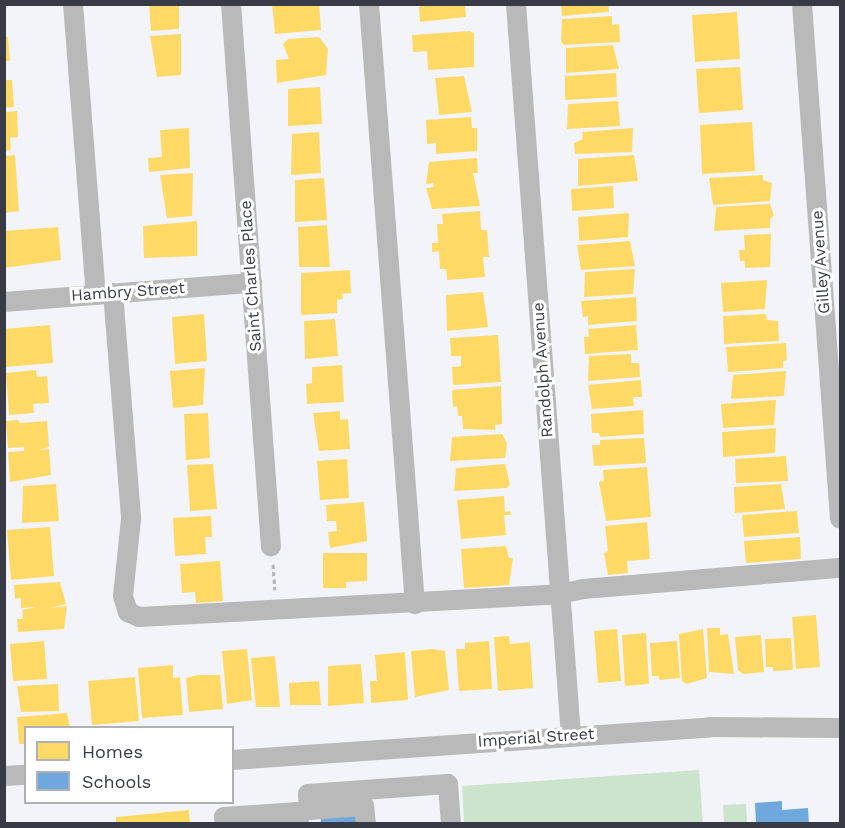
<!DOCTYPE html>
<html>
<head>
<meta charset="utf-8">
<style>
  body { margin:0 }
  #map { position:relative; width:845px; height:828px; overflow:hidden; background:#f3f4fa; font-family:"Work Sans",sans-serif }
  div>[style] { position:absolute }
  .green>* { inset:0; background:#cce4cc }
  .homes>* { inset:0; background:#ffd966 }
  .schools>* { inset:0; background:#6fa8dc }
  .path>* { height:3px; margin-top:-1.5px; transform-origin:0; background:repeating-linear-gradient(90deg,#b3b4b5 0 4.5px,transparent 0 7.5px) }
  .minor>* { height:20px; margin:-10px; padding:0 10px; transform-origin:10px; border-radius:10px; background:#b8b9b8 }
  span { translate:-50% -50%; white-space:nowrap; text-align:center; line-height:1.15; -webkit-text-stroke:6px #fff; paint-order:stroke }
  .street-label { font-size:16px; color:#383b45 }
  .frame { position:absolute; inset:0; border:6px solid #383b45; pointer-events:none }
  .legend { position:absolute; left:24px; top:726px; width:210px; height:78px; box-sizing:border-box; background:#fff; border:2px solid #afb1b5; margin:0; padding:8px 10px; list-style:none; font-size:18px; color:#383b45 }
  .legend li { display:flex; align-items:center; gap:12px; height:30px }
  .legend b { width:30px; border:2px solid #afb1b5 }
</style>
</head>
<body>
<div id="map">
  <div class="green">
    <i style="clip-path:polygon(699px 770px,703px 823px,464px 823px,462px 786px)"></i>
    <i style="clip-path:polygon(746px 804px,747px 823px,724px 823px,723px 805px)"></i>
  </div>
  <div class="homes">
    <i style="clip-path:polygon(149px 4px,179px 4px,179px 29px,151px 31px)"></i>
    <i style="clip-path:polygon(272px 4px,319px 4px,321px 30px,275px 34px)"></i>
    <i style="clip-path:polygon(561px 4px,608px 4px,609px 12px,562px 16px)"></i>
    <i style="clip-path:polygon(424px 5px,465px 5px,466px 17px,420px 22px,419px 7px)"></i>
    <i style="clip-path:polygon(737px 12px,740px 59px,695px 62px,692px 15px)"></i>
    <i style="clip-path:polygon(612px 16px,612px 25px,619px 24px,620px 42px,564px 45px,561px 42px,562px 19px)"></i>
    <i style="clip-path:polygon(470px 31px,474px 34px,474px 67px,428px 70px,427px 51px,413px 52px,412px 35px)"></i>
    <i style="clip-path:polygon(181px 34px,181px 75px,157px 77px,150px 36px)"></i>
    <i style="clip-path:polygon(4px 37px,8px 37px,10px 61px,4px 61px)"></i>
    <i style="clip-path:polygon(319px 37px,328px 49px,326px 75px,277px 83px,276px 60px,289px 59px,283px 44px,288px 39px)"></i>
    <i style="clip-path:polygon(613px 45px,619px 69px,566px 73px,566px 48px)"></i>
    <i style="clip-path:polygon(740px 67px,743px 110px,699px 113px,696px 69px)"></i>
    <i style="clip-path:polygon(616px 73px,617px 97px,565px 100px,565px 76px)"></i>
    <i style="clip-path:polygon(464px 76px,472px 112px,439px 115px,435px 78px)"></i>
    <i style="clip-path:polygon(4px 80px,12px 80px,14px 107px,4px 108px)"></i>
    <i style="clip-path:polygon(320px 87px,322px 124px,288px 126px,288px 89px)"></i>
    <i style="clip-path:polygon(618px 101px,620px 126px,567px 129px,568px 104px)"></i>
    <i style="clip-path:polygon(17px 111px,18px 137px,10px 138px,11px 150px,4px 151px,4px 112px)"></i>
    <i style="clip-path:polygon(471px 117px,472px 128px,477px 128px,477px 151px,436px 154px,436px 143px,427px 144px,426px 120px)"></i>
    <i style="clip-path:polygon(752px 122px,755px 171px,702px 174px,700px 125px)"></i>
    <i style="clip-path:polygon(189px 128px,190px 168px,149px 172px,148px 158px,162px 157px,160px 130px)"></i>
    <i style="clip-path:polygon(633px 128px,632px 152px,575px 154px,574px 143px,583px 139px,582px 132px)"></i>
    <i style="clip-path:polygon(319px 132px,321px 173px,291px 175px,292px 134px)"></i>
    <i style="clip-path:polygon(15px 155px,19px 211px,4px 213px,4px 156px)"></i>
    <i style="clip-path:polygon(634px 155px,638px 181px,578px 186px,578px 159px)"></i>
    <i style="clip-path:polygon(477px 158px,478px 173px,473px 173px,480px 206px,432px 209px,426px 188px,434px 187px,433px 183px,426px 184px,429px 162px)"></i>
    <i style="clip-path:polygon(193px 173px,192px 216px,167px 218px,160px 175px)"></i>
    <i style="clip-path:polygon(763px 175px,763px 180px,772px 183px,770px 201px,713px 205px,709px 178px)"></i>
    <i style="clip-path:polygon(324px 178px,327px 220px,295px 222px,295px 180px)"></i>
    <i style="clip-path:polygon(613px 186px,614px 208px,572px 211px,571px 189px)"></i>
    <i style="clip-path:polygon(770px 204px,774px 216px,770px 219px,770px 228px,714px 231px,716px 207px)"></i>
    <i style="clip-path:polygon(480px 211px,481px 230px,487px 230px,489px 257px,483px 257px,485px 277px,447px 280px,446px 269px,440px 269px,439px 251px,432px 252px,432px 243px,438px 243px,437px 224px,443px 224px,442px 214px)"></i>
    <i style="clip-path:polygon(629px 213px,628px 237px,579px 241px,578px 217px)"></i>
    <i style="clip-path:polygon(197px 221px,197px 256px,144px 258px,143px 226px)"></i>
    <i style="clip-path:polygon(327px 225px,330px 267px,299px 267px,298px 227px)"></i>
    <i style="clip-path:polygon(58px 227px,61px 260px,4px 268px,4px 231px)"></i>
    <i style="clip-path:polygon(771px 234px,770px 267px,745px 268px,745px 261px,740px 261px,739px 250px,745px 250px,744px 235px)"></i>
    <i style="clip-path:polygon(630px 241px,635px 266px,581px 270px,577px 245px)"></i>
    <i style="clip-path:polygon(635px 269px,633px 294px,584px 297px,585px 272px)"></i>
    <i style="clip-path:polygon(350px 270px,351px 293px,342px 294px,343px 299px,337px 300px,337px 313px,301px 315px,301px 273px)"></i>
    <i style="clip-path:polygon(767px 280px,765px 309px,723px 312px,721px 283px)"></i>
    <i style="clip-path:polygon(483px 292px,488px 327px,447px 331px,446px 295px)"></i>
    <i style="clip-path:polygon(636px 297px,637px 321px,588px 325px,588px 316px,583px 317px,581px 301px)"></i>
    <i style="clip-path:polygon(204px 314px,207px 361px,175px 364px,172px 317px)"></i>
    <i style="clip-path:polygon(766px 314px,767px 320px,778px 321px,779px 341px,724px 344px,723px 316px)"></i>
    <i style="clip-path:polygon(335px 319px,338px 356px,305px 359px,304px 321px)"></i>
    <i style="clip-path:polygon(50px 325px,53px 363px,4px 367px,4px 329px)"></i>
    <i style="clip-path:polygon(636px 325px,638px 350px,585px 354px,584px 337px,589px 337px,588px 329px)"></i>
    <i style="clip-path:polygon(498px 335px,501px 382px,453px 385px,452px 367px,461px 366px,461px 356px,451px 356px,450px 338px)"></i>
    <i style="clip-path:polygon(786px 343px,787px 360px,783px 361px,783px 368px,728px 372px,726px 347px)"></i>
    <i style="clip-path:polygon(631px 354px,631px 363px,639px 363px,640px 377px,588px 381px,589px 356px)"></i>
    <i style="clip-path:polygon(342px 365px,344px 402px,307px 404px,306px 384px,312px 383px,312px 367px)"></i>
    <i style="clip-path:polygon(205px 368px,203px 405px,173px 408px,170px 371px)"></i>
    <i style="clip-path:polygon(36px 370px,37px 377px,47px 376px,49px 403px,33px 404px,34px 413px,9px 415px,6px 373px)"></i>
    <i style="clip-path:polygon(786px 371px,784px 396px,731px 399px,733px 375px)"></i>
    <i style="clip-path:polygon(641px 380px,642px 397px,633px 397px,634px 406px,592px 409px,588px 385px)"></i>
    <i style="clip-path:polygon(501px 386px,502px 424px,495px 425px,495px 430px,463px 429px,462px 416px,458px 416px,457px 406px,453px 407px,452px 390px)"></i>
    <i style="clip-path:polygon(776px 400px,774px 425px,723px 428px,721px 404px)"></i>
    <i style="clip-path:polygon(643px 410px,644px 434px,600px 437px,599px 433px,592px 433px,591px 414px)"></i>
    <i style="clip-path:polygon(340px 411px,340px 420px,348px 419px,350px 449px,319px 451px,313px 413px)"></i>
    <i style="clip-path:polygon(208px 413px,210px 458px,186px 460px,184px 414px)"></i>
    <i style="clip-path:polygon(19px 420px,19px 423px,47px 421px,49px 447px,39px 450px,49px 449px,51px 475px,10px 482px,8px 452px,24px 451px,24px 447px,8px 448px,6px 421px)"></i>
    <i style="clip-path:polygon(776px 428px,775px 453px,723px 457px,722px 432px)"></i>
    <i style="clip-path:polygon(502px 434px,507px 443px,505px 458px,450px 461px,452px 437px)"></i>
    <i style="clip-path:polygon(644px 438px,646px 463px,594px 466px,592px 445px,600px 445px,600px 440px)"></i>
    <i style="clip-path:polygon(786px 456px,788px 481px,736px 483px,735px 459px)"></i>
    <i style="clip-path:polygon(347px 459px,349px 498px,320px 500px,317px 461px)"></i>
    <i style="clip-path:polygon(213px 464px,217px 509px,190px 511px,187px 465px)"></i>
    <i style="clip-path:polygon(505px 464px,510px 484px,507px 488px,454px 491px,456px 468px)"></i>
    <i style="clip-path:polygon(647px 467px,651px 517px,606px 521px,599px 482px,604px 481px,603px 470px)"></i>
    <i style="clip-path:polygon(56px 484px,59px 521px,22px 523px,23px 486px)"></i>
    <i style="clip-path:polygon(781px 484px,785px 509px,735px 513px,734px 487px)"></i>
    <i style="clip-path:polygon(504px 496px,505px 512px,510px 511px,511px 515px,504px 515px,506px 535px,461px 539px,457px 500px)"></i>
    <i style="clip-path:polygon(364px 502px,367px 541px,330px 548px,328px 532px,337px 531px,336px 521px,327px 521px,326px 505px)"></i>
    <i style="clip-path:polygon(797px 511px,799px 533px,744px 537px,742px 515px)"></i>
    <i style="clip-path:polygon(211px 516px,212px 537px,205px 537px,206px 554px,175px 556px,173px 518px)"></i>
    <i style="clip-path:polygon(647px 522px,650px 559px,627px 561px,628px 573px,608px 575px,604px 553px,608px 551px,605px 526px)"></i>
    <i style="clip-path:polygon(50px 527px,54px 576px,11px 580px,7px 530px)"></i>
    <i style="clip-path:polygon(800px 537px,801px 559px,746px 563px,744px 541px)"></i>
    <i style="clip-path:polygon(506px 546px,509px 558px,513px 558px,509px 585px,464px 588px,461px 549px)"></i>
    <i style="clip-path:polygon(323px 553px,367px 553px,367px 581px,346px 582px,346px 588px,323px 588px)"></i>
    <i style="clip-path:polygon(220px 561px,223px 601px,196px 603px,195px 592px,182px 593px,180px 564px)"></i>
    <i style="clip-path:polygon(60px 582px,66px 604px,50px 608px,67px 606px,64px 629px,18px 632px,17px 619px,23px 619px,22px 610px,36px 607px,21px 608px,21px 598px,15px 599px,14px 585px)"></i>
    <i style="clip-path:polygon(816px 615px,820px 667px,796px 669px,792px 617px)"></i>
    <i style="clip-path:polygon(707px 628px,720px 628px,720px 635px,728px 634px,734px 674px,709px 672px)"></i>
    <i style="clip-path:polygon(617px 629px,621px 681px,598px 683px,594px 631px)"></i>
    <i style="clip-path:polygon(703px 629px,707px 678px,686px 684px,682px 681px,679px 634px)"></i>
    <i style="clip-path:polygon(646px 633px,649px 684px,625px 686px,622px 635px)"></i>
    <i style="clip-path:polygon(761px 635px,764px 672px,743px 674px,738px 670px,735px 637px)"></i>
    <i style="clip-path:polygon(509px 636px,510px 644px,530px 642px,533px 688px,498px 691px,494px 637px)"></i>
    <i style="clip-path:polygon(791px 638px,793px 670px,773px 671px,773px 667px,766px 667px,765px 639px)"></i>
    <i style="clip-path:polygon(44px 641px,47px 679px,13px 681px,10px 644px)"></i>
    <i style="clip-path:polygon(489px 641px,492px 689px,459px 691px,456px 649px,465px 649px,465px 643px)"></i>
    <i style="clip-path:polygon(677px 641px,680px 678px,659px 680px,659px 676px,652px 676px,650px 643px)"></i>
    <i style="clip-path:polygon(247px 649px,252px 700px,227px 704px,222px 651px)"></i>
    <i style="clip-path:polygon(432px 649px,445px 651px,449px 690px,415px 697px,411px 651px)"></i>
    <i style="clip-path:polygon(405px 652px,408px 700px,371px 703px,370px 681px,377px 681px,375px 655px)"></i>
    <i style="clip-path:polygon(275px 656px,280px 707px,256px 707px,251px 658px)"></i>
    <i style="clip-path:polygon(361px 664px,364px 703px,328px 706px,328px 666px)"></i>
    <i style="clip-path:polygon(173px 665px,173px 678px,180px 677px,183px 715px,142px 718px,138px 668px)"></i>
    <i style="clip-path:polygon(198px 675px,220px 675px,223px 709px,189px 712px,186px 678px)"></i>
    <i style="clip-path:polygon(135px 677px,139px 721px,92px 725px,88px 681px)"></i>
    <i style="clip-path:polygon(319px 681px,321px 705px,290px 705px,289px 683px)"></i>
    <i style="clip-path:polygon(58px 684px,59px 711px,21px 712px,17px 686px)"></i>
    <i style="clip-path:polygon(67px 713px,70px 728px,26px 728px,26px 744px,19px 744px,17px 717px)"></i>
    <i style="clip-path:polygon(189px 810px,190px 824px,116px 824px,116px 817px)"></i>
  </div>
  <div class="schools">
    <i style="clip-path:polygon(782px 801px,782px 810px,808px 808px,809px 824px,756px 824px,755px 803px)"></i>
    <i style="clip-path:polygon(364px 806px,366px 824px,321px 824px,320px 809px)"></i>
  </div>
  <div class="path">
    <i style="left:273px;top:564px;width:26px;rotate:86deg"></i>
  </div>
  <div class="minor">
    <i style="left:73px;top:4px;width:292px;rotate:85.5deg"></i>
    <i style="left:231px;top:4px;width:544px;rotate:85.79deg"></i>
    <i style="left:369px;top:4px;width:602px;rotate:85.62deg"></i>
    <i style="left:516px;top:4px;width:734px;rotate:85.7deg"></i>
    <i style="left:802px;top:4px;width:516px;rotate:85.78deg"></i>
    <i style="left:113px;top:293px;width:227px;rotate:85.4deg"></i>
    <i style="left:131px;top:519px;width:77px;rotate:95.9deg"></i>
    <i style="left:123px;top:596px;width:17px;rotate:73deg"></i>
    <i style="left:128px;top:612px;width:12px;rotate:24deg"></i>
    <i style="left:139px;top:617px;width:422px;rotate:-3.1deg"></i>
    <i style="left:560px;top:594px;width:24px;rotate:-12deg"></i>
    <i style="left:583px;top:589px;width:258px;rotate:-4.7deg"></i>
    <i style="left:4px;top:302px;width:249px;rotate:-4.4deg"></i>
    <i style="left:232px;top:760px;width:479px;rotate:-3.9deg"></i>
    <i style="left:710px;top:727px;width:130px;rotate:0.4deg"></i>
    <i style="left:4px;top:776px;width:22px;rotate:-3deg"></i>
    <i style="left:225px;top:824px;width:7px;rotate:-98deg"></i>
    <i style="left:224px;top:817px;width:74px;rotate:-3.9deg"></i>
    <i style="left:298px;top:812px;width:12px;rotate:85deg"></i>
    <i style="left:366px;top:824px;width:18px;rotate:-96deg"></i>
    <i style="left:364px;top:806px;width:55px;rotate:175.8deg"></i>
    <i style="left:309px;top:810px;width:16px;rotate:-94deg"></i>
    <i style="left:308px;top:794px;width:140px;rotate:-4.1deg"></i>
    <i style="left:448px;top:784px;width:40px;rotate:85.7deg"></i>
  </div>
  <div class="street-label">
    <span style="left:821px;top:262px;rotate:-94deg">Gilley Avenue</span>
    <span style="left:251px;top:276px;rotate:-94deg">Saint Charles Place</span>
    <span style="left:128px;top:292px;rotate:-4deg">Hambry Street</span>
    <span style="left:543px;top:370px;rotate:-94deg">Randolph Avenue</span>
    <span style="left:536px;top:738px;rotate:-4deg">Imperial Street</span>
  </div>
  <div class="frame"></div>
  <ul class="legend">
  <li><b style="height:16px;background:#ffd966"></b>Homes</li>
  <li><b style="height:16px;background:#6fa8dc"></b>Schools</li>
  </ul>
</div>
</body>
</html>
